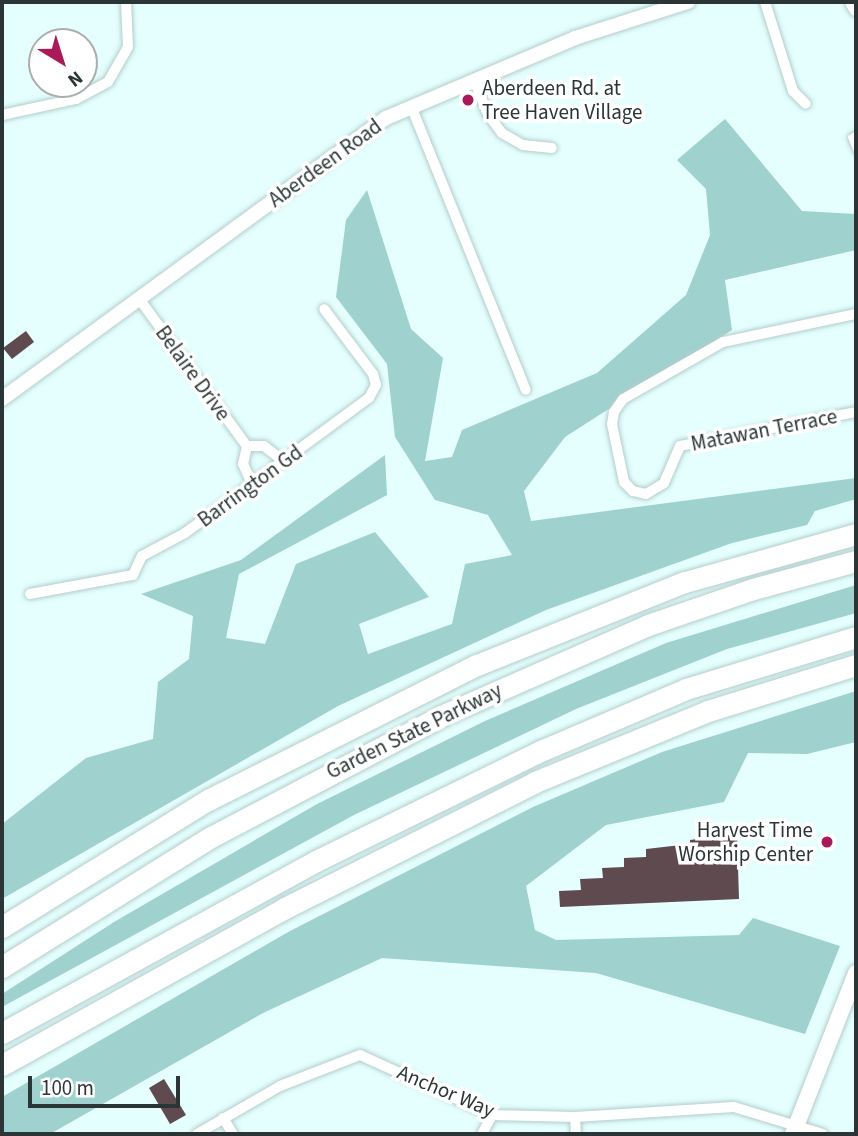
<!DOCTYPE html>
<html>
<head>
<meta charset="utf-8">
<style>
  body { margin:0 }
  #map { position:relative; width:858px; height:1136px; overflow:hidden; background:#e4fffd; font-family:"Source Sans 3",sans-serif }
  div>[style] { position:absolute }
  .green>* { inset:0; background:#9fd1ce }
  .building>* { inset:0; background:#5e4a4f }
  .roads { filter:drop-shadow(0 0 2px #b3cdcc) drop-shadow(0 0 2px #b3cdcc) }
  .service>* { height:5px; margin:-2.5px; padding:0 2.5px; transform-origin:2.5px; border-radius:2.5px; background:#fff }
  .minor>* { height:10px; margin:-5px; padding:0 5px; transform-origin:5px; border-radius:5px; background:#fff }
  .tertiary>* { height:14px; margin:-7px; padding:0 7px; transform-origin:7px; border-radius:7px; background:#fff }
  .secondary>* { height:16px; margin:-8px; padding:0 8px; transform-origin:8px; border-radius:8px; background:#fff }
  .motorway>* { height:21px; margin:-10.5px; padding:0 10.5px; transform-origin:10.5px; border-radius:10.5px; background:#fff }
  .dots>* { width:19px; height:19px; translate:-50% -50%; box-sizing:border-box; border:4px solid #fff; border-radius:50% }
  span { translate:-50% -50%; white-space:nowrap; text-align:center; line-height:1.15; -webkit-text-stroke:7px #fff; paint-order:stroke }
  .poi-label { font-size:21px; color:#2b3535 }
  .left { translate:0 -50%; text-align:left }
  .right { translate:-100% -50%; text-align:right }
  .street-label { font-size:21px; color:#2b3535 }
  .frame { position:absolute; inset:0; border:4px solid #2b3535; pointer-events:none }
  .north { position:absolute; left:28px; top:28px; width:70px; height:70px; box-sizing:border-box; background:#fff; border:2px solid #aaaeae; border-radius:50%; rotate:142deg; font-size:19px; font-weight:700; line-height:28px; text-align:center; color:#2b3535 }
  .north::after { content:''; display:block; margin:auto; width:24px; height:32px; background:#a91b58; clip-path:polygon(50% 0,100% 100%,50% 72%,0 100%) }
  .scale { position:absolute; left:28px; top:1076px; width:152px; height:32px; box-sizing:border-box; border:4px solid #2b3535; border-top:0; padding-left:9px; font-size:21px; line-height:24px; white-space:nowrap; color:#2b3535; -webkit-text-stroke:5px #fff; paint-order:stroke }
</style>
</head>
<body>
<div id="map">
  <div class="green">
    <i style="clip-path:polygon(725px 119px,802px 211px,856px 214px,856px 250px,725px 280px,732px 330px,565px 437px,524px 491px,531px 521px,856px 478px,856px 499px,815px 511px,807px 525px,732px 543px,546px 610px,338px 706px,2px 899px,2px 824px,86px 758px,153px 739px,158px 682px,189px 659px,193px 616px,141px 594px,241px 560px,385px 455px,387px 495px,239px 574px,226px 638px,265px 644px,296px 564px,375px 532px,429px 597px,359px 624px,368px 654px,452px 624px,465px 564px,512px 555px,488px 515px,435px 500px,395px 437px,387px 364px,336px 297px,346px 220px,367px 190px,411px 329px,443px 358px,425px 461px,452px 457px,462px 430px,597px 373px,686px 295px,710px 235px,706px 189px,677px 160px)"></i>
    <i style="clip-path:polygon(856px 585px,856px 613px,727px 649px,576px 709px,354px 815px,2px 1007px,2px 994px,114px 922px,317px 804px,485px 721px,666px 643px)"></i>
    <i style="clip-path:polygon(856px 691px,856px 742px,807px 754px,748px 753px,724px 802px,606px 825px,526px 886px,535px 930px,556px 940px,739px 935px,753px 918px,840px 946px,805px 1034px,596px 973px,382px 958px,263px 1013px,50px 1134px,2px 1134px,2px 1097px,290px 931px,533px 807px,662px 752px)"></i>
  </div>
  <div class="building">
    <i style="clip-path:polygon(26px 331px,34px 342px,12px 359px,3px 348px)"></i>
    <i style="clip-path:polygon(737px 834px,739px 899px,560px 907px,559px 891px,581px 890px,580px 879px,603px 878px,602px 868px,624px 867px,624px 858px,646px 857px,646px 849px,690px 844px,690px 840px)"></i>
    <i style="clip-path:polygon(164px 1079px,186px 1115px,170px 1124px,149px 1088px)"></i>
  </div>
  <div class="roads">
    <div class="service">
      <i style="left:856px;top:133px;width:7px;rotate:146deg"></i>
      <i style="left:850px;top:137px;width:15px;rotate:67deg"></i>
    </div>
    <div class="minor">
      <i style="left:765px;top:2px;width:93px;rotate:72.5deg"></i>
      <i style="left:793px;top:91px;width:18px;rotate:45deg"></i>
      <i style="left:474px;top:80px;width:37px;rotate:68deg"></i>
      <i style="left:488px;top:114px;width:24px;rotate:54deg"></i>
      <i style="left:502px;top:133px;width:24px;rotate:30deg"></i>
      <i style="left:523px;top:145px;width:29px;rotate:6deg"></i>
      <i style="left:411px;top:106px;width:306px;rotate:68deg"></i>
      <i style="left:2px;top:115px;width:76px;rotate:-12.2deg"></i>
      <i style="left:76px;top:99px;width:36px;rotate:-28deg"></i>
      <i style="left:108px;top:82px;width:40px;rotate:-60.3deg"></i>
      <i style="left:128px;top:47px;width:45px;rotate:-92.5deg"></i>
      <i style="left:140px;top:300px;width:181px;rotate:53.8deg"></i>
      <i style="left:856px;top:314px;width:136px;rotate:168.1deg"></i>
      <i style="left:723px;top:342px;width:115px;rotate:150.3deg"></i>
      <i style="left:623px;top:399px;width:16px;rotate:125deg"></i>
      <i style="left:614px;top:412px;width:12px;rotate:99deg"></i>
      <i style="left:612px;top:424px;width:59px;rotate:78.3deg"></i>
      <i style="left:624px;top:482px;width:13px;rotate:45deg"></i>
      <i style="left:633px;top:491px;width:13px;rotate:13deg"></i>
      <i style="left:646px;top:494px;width:21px;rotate:-31deg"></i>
      <i style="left:664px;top:483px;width:40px;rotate:-66.6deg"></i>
      <i style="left:680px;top:446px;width:179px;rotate:-10.9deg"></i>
      <i style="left:252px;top:484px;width:22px;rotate:-114deg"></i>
      <i style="left:243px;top:464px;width:18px;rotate:-77deg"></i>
      <i style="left:247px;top:446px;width:17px"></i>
      <i style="left:264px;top:446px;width:24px;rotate:38deg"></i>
      <i style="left:30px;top:594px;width:105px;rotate:-10.5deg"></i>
      <i style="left:133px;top:575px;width:21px;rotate:-65deg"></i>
      <i style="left:142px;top:556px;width:49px;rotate:-28.1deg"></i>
      <i style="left:185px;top:533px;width:228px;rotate:-36.3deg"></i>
      <i style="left:369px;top:398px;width:15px;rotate:-62deg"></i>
      <i style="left:376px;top:385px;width:11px;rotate:-105deg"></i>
      <i style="left:373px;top:374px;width:81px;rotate:-127deg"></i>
      <i style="left:575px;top:1117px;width:17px;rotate:87deg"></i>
      <i style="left:223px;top:1118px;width:19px;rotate:58deg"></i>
      <i style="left:197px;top:1134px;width:96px;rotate:-30deg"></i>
      <i style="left:280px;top:1086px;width:86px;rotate:-21.2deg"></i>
      <i style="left:360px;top:1055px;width:145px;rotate:24.4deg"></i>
      <i style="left:492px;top:1115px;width:83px;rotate:1.4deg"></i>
      <i style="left:575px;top:1117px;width:159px;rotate:-3.6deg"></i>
      <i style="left:734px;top:1107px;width:93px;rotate:16.9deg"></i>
      <i style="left:482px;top:1134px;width:21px;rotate:-62deg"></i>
    </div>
    <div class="tertiary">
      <i style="left:852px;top:2px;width:8px;rotate:60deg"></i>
      <i style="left:2px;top:399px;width:476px;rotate:-36.2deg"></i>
      <i style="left:386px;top:118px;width:205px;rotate:-22.9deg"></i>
      <i style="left:575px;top:38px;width:119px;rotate:-17.7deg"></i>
    </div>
    <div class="secondary">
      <i style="left:793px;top:1134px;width:173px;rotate:-68.6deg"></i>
    </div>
    <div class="motorway">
      <i style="left:2px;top:927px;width:242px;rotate:-31.7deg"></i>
      <i style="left:208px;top:800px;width:301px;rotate:-26.7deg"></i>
      <i style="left:477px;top:665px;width:224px;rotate:-21.8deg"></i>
      <i style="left:685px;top:582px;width:178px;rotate:-15.7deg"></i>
      <i style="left:2px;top:967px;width:246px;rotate:-31.9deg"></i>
      <i style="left:211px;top:837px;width:260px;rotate:-27.7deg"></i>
      <i style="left:441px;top:716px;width:226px;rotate:-23.7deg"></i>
      <i style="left:648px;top:625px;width:111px;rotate:-18.9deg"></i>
      <i style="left:753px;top:589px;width:107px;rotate:-15.2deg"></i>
      <i style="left:2px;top:1033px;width:358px;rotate:-28.7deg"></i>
      <i style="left:316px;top:861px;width:253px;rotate:-26.1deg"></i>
      <i style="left:543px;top:750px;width:155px;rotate:-23.1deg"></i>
      <i style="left:686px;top:689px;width:178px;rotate:-17deg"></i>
      <i style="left:2px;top:1065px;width:321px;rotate:-29deg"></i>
      <i style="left:283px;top:909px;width:282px;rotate:-26.7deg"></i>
      <i style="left:535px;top:782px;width:187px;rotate:-22.3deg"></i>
      <i style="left:708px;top:711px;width:155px;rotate:-17.3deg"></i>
    </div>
  </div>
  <div class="dots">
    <i style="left:468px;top:100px;background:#a91b58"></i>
    <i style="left:827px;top:842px;background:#a91b58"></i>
  </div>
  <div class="poi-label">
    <span class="left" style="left:482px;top:100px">Aberdeen Rd. at<br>Tree Haven Village</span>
    <span class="right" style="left:813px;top:842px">Harvest Time<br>Worship Center</span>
  </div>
  <div class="street-label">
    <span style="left:325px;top:163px;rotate:-36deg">Aberdeen Road</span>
    <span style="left:193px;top:373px;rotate:54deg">Belaire Drive</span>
    <span style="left:764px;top:430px;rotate:-11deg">Matawan Terrace</span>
    <span style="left:250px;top:486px;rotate:-36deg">Barrington Gd</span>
    <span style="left:414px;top:731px;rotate:-26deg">Garden State Parkway</span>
    <span style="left:446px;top:1091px;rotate:23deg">Anchor Way</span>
  </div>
  <div class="frame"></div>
  <div class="north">N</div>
  <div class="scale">100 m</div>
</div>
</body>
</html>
